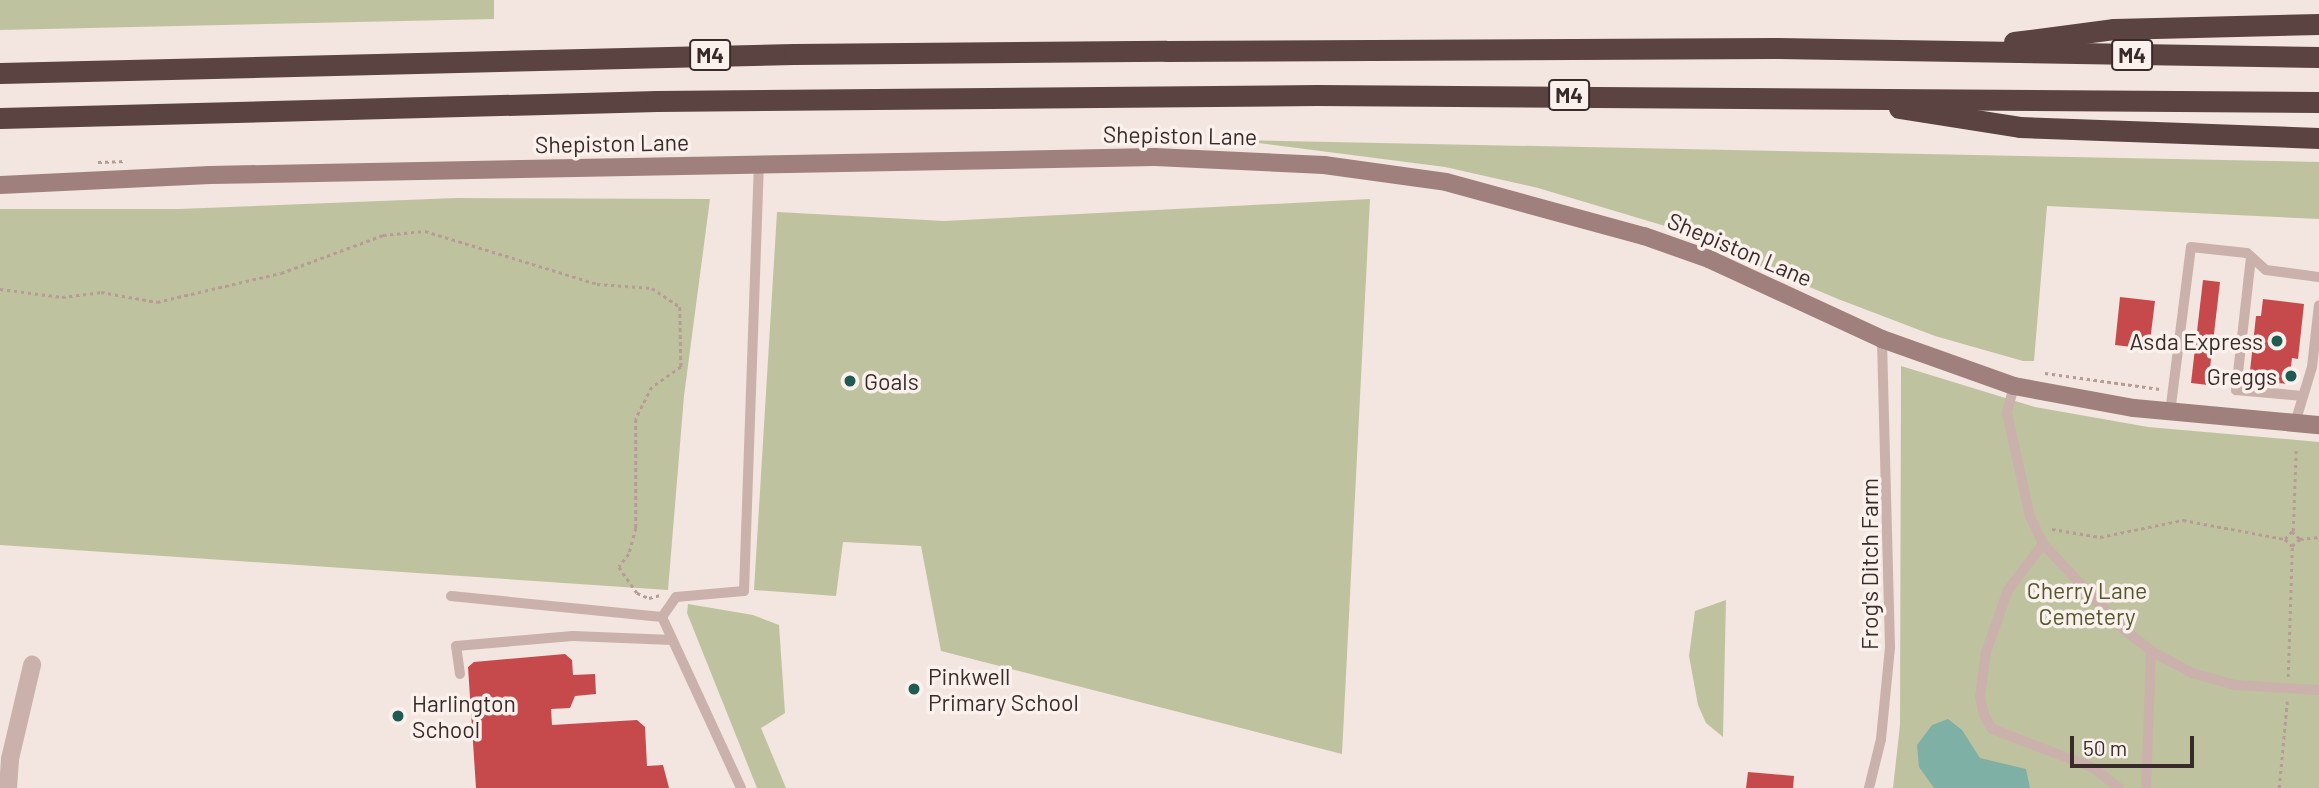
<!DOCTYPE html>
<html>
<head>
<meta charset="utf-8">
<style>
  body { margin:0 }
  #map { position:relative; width:2319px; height:788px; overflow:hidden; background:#f3e5df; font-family:Barlow,sans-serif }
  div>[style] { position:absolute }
  .green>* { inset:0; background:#bfc29f }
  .water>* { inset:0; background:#7eb0a6 }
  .building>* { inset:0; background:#c64a4c }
  .path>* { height:2.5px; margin-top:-1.25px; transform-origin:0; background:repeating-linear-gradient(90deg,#b79b95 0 3.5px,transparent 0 7px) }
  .lane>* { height:10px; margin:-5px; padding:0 5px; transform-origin:5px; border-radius:5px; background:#cbb1ab }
  .street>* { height:18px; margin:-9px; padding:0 9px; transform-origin:9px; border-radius:9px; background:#cbb1ab }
  .secondary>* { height:18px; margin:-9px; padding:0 9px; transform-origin:9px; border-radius:9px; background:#9f807c }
  .highway>* { height:21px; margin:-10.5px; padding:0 10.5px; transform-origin:10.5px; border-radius:10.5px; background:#5a4341 }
  .dots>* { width:19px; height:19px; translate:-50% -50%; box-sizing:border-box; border:4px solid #faf0ec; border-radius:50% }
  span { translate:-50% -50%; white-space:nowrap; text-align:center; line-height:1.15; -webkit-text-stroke:7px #faf0ec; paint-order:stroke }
  .shield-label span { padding:2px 5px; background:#faf0ec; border:2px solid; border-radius:5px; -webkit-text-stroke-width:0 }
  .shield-label { font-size:21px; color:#392b2a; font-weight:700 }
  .street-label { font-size:23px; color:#392b2a }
  .poi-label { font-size:23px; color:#392b2a }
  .right { translate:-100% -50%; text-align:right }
  .left { translate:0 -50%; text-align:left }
  .park-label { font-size:23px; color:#53572e }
  .scale { position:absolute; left:2070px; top:736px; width:124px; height:32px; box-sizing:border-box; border:4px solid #392b2a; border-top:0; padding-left:9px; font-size:21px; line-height:24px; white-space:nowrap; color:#392b2a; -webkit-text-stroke:5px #faf0ec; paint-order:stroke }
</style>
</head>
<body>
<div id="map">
  <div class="green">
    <i style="clip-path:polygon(0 0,494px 0,494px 19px,0 30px)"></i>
    <i style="clip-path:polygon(1236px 140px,2319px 162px,2319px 219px,2047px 206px,2034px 361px,2023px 361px,1935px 336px,1838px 299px,1665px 226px,1538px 188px,1445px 167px)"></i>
    <i style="clip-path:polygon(456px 198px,710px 199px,684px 396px,668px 590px,0 545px,0 209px,179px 209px)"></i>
    <i style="clip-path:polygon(1370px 199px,1342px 754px,941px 651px,921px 546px,843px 542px,836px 596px,754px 590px,777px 212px,944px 221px)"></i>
    <i style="clip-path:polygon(1901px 366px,2035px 407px,2148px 427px,2319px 442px,2319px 788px,1893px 788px,1900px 725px)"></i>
    <i style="clip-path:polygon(1726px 600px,1725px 644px,1723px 737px,1706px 723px,1698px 705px,1689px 656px,1695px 611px)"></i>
    <i style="clip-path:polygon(688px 604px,753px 615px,779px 625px,785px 713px,761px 728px,786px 788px,757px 788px,687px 613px)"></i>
  </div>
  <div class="water">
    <i style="clip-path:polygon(1948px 719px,1962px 730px,1980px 758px,2026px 769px,2030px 788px,1934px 788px,1919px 767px,1917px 745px,1932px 725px)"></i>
  </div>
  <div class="building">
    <i style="clip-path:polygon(2203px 280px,2220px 282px,2208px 385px,2191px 383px)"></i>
    <i style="clip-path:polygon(2120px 297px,2155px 301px,2149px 349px,2115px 345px)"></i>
    <i style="clip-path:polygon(2263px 299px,2304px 304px,2298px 359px,2292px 358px,2289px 384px,2249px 380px,2256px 316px,2261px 316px)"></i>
    <i style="clip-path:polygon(565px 654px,572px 660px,573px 675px,595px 674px,596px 694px,575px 696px,570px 708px,551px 709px,552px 725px,637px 720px,645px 727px,647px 766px,663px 765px,669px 788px,476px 788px,468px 667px,474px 662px)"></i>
    <i style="clip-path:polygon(1748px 772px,1794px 776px,1793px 788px,1746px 788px)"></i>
  </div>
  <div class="path">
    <i style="left:98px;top:162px;width:28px;rotate:-2deg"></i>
    <i style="left:0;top:289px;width:63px;rotate:7.4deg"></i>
    <i style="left:62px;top:297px;width:39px;rotate:-7deg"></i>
    <i style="left:101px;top:292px;width:57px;rotate:10.1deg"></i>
    <i style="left:157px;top:302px;width:127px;rotate:-13.2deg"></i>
    <i style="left:281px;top:273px;width:109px;rotate:-20.4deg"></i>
    <i style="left:383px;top:235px;width:42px;rotate:-5.4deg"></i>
    <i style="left:425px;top:231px;width:180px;rotate:17.1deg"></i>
    <i style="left:597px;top:284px;width:55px;rotate:4.2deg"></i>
    <i style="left:652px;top:288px;width:34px;rotate:34deg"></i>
    <i style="left:680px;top:307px;width:60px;rotate:89deg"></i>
    <i style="left:681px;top:367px;width:35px;rotate:145deg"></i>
    <i style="left:652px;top:387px;width:36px;rotate:117deg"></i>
    <i style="left:636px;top:419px;width:109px;rotate:90deg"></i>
    <i style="left:636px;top:528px;width:27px;rotate:105deg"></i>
    <i style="left:629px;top:554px;width:16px;rotate:128deg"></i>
    <i style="left:619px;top:567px;width:32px;rotate:55deg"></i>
    <i style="left:637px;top:593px;width:13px;rotate:23deg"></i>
    <i style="left:649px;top:598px;width:11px;rotate:-15deg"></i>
    <i style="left:2045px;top:373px;width:116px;rotate:7.9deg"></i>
    <i style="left:2052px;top:529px;width:49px;rotate:9.5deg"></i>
    <i style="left:2100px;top:537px;width:85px;rotate:-11.6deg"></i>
    <i style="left:2183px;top:520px;width:104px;rotate:10.6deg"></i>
    <i style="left:2285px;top:539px;width:10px;rotate:45deg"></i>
    <i style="left:2292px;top:546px;width:11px;rotate:-41deg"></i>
    <i style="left:2300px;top:539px;width:19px;rotate:-6deg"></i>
    <i style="left:2293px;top:531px;width:82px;rotate:-87.9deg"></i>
    <i style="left:2285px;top:539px;width:11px;rotate:-49deg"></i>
    <i style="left:2292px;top:531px;width:11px;rotate:45deg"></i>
    <i style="left:2288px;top:677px;width:130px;rotate:-88.2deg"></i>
    <i style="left:2279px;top:788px;width:87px;rotate:-84.7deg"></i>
  </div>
  <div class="lane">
    <i style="left:2251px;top:257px;width:134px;rotate:96.4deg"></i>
    <i style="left:2236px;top:390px;width:67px;rotate:5.1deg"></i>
    <i style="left:2014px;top:386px;width:28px;rotate:105deg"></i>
    <i style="left:2007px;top:413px;width:107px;rotate:77.5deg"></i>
    <i style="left:2030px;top:517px;width:30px;rotate:64deg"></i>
    <i style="left:2043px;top:544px;width:115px;rotate:46.8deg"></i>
    <i style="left:2122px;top:628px;width:37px;rotate:38deg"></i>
    <i style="left:2151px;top:651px;width:47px;rotate:28.2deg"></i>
    <i style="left:2192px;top:673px;width:45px;rotate:15.6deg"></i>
    <i style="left:2235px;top:685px;width:84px;rotate:3.4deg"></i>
    <i style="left:2170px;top:413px;width:167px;rotate:-82.8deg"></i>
    <i style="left:2191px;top:247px;width:56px;rotate:6.1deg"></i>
    <i style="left:2247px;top:253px;width:25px;rotate:42deg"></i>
    <i style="left:2266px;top:270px;width:53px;rotate:7.5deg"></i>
    <i style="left:2295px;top:423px;width:59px;rotate:-73.1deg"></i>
    <i style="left:2312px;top:367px;width:62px;rotate:-83.6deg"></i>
    <i style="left:2043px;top:544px;width:58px;rotate:127.3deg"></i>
    <i style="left:2008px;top:590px;width:66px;rotate:109.5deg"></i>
    <i style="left:1986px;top:652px;width:45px;rotate:97.6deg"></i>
    <i style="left:1980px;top:697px;width:18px;rotate:77deg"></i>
    <i style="left:1984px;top:715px;width:16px;rotate:60deg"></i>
    <i style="left:1992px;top:729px;width:109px;rotate:20.9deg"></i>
    <i style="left:2094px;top:768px;width:32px;rotate:39deg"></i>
    <i style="left:451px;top:596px;width:212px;rotate:5.7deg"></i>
    <i style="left:662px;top:617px;width:24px;rotate:-55deg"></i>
    <i style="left:676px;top:597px;width:68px;rotate:-5deg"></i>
    <i style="left:744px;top:591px;width:427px;rotate:-88deg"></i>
    <i style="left:662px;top:617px;width:188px;rotate:65.2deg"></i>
    <i style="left:460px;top:674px;width:28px;rotate:-98deg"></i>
    <i style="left:456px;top:646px;width:117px;rotate:-4.9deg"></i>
    <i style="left:573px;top:636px;width:99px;rotate:2.3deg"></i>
    <i style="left:1869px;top:788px;width:50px;rotate:-76.2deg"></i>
    <i style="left:1881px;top:739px;width:92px;rotate:-84.4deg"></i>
    <i style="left:1890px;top:647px;width:308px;rotate:-91.5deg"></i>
    <i style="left:2146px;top:788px;width:137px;rotate:-87.9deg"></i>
  </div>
  <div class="street">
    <i style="left:8px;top:788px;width:29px;rotate:-86deg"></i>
    <i style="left:10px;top:759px;width:97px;rotate:-76.8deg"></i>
  </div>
  <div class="secondary">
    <i style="left:0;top:185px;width:210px;rotate:-2.7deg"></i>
    <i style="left:210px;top:175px;width:945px;rotate:-1.09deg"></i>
    <i style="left:1155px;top:157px;width:169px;rotate:2.7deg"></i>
    <i style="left:1324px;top:165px;width:123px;rotate:7.9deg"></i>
    <i style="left:1446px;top:182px;width:205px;rotate:15.3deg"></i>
    <i style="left:1644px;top:236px;width:69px;rotate:19.5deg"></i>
    <i style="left:1709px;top:259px;width:191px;rotate:24.8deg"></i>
    <i style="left:1882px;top:339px;width:140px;rotate:19.6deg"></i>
    <i style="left:2014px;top:386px;width:122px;rotate:10.4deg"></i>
    <i style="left:2134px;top:408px;width:186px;rotate:5.3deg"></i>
  </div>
  <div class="highway">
    <i style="left:2014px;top:42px;width:101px;rotate:-7.4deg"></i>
    <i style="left:2114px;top:29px;width:205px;rotate:-1.4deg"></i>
    <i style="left:0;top:73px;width:794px;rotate:-1.37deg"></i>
    <i style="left:794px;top:54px;width:372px;rotate:-0.5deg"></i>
    <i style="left:1166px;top:51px;width:609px;rotate:-0.28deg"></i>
    <i style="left:1775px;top:48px;width:544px;rotate:0.95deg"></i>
    <i style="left:1899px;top:108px;width:122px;rotate:8.9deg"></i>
    <i style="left:2020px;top:127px;width:299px;rotate:2.1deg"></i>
    <i style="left:0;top:118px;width:657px;rotate:-1.48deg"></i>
    <i style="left:657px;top:101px;width:660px;rotate:-0.52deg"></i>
    <i style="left:1317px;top:95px;width:1002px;rotate:0.4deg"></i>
  </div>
  <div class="dots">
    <i style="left:2277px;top:341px;background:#1f5b50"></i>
    <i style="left:2291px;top:376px;background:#1f5b50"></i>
    <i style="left:850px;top:381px;background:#1f5b50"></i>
    <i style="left:914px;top:689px;background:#1f5b50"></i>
    <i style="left:398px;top:716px;background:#1f5b50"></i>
  </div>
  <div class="shield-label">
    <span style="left:710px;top:55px">M4</span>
    <span style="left:2132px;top:55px">M4</span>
    <span style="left:1569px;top:95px">M4</span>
  </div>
  <div class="street-label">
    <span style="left:1180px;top:135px;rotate:1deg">Shepiston Lane</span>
    <span style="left:612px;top:143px;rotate:-1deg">Shepiston Lane</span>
    <span style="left:1740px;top:249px;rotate:23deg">Shepiston Lane</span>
    <span style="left:1869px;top:564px;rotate:-90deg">Frog's Ditch Farm</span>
  </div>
  <div class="poi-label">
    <span class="right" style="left:2263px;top:341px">Asda Express</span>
    <span class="right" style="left:2277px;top:376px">Greggs</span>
    <span class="left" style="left:864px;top:381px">Goals</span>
    <span class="left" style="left:928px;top:689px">Pinkwell<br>Primary School</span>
    <span class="left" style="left:412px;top:716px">Harlington<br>School</span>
  </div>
  <div class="park-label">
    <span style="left:2087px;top:603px">Cherry Lane<br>Cemetery</span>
  </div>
  <div class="scale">50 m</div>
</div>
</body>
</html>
